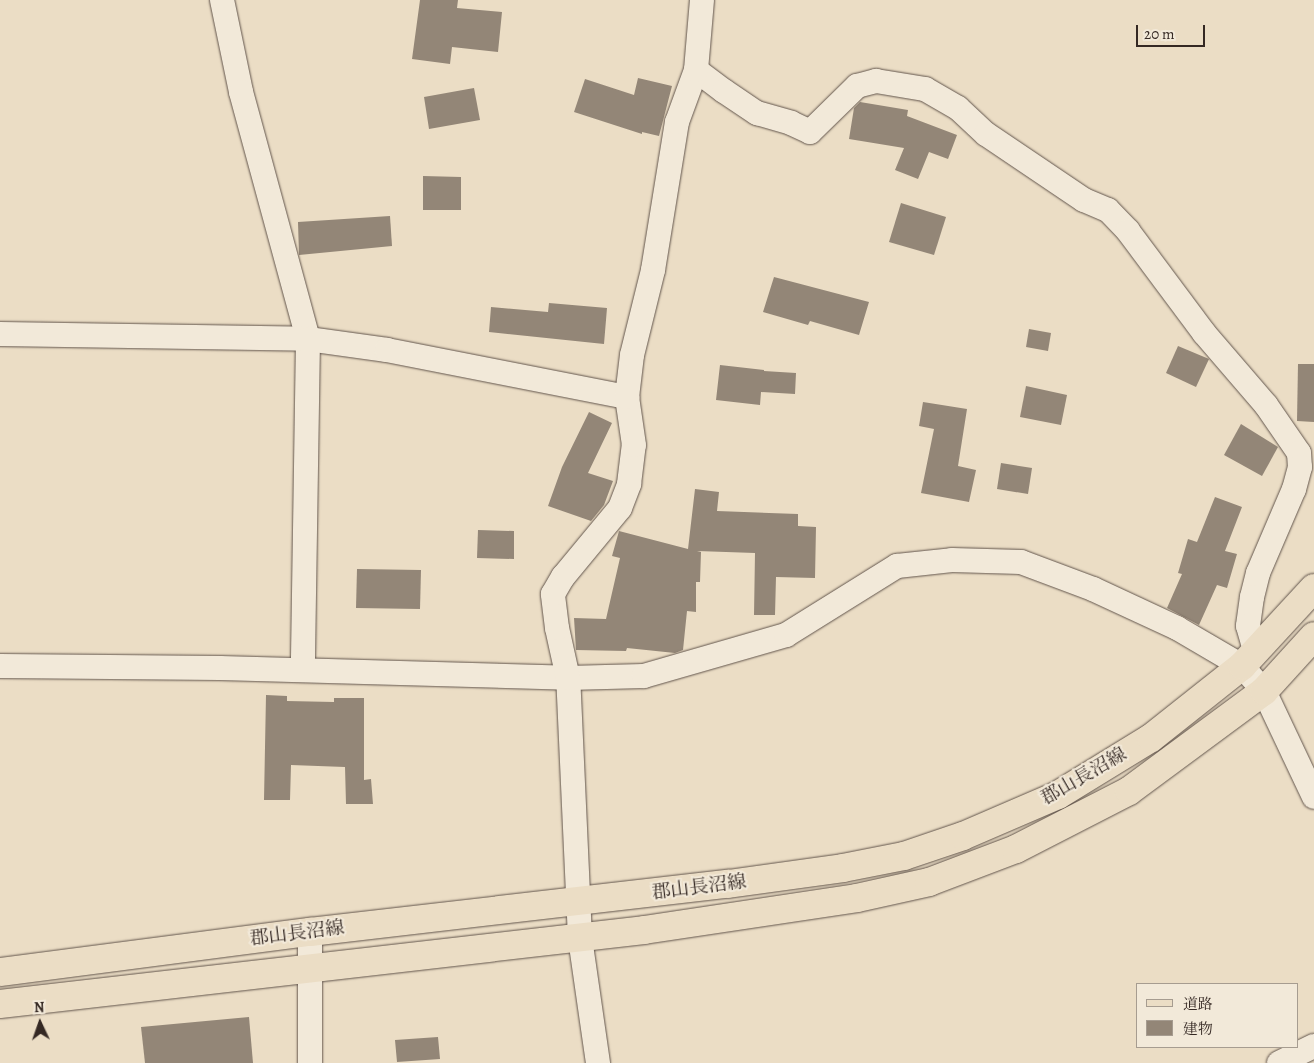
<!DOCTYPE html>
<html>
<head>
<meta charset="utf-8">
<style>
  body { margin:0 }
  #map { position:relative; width:1314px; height:1063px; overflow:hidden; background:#ebddc5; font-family:Alegreya,"Noto Serif JP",serif }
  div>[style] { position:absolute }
  .building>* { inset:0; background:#938677 }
  .roads { filter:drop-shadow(0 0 1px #62554c) drop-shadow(0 0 1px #62554c) }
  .minor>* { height:24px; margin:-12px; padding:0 12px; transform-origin:12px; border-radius:12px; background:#f2e9d9 }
  .major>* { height:28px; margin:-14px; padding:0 14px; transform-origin:14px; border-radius:14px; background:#ebddc5 }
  span { translate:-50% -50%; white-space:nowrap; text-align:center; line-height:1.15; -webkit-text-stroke:4px #f2e9d9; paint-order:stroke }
  .street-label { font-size:19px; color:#342823 }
  .legend { position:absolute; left:1136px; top:983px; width:162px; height:65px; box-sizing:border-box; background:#f2e9d9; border:1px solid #a69c90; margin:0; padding:6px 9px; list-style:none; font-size:15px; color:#342823 }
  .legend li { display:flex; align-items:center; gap:10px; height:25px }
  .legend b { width:25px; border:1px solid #a69c90 }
  .north { position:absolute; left:15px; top:998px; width:50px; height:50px; -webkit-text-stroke:4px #f2e9d9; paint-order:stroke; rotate:357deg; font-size:14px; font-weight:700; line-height:20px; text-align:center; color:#342823 }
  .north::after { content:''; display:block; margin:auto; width:18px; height:22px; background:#342823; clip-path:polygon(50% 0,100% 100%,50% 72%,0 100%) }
  .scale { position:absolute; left:1136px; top:25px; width:69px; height:22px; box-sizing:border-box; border:2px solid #342823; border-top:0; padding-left:6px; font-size:15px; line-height:18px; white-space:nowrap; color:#342823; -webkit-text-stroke:4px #f2e9d9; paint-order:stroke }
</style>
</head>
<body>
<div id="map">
  <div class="building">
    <i style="clip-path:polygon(420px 0,458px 0,457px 8px,502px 12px,498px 52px,452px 47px,450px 64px,412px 59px)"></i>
    <i style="clip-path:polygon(638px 78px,672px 86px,659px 136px,642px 132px,642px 134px,574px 112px,585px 79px,634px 95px)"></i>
    <i style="clip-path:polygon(474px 88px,480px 120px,429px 129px,424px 97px)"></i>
    <i style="clip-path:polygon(860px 102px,908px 110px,907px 116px,957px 135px,948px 159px,929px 152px,918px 179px,895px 170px,904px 148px,849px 139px,854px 108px)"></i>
    <i style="clip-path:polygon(423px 176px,461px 177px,461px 210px,423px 210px)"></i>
    <i style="clip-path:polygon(901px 203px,946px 217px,934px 255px,889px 242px)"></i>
    <i style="clip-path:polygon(390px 216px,392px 246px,299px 255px,298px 222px)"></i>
    <i style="clip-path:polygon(774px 277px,869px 302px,859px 335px,810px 321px,808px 325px,763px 312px)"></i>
    <i style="clip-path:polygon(549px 303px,607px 308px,604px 344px,489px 332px,491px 307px,548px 312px)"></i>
    <i style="clip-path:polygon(1029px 329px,1051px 333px,1048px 351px,1026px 347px)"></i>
    <i style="clip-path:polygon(1178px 346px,1209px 359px,1196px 387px,1166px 373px)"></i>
    <i style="clip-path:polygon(1298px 364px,1314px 364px,1314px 422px,1297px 421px)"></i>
    <i style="clip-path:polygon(720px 365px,764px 370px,764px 371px,796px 373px,795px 394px,761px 392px,760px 405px,716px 400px)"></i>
    <i style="clip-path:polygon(1026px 386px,1067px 395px,1061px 425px,1020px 417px)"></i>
    <i style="clip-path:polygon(923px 402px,967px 409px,958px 466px,976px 470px,969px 502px,921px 493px,934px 429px,919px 426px)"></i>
    <i style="clip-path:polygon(589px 412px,612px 423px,588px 473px,613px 481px,604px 505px,591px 521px,548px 506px,562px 467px)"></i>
    <i style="clip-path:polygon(1241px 424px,1278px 447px,1262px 476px,1224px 455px)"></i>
    <i style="clip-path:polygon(1001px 463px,1032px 468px,1028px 494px,997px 489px)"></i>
    <i style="clip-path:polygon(695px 489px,719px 492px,717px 511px,798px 514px,798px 526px,816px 527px,815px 578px,776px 577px,775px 615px,754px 615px,755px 553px,697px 551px,701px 552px,700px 582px,696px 582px,696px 612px,687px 611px,683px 650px,675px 653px,627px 648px,626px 651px,576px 650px,574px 618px,606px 619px,620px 558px,612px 556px,619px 531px,688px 549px)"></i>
    <i style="clip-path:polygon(1215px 497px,1242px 507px,1225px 551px,1237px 554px,1227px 588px,1217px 585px,1199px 625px,1167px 608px,1182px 574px,1178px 573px,1188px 539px,1197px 542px)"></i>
    <i style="clip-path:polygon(478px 530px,514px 531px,514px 559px,477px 558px)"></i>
    <i style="clip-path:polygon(357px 569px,421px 570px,420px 609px,356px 608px)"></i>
    <i style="clip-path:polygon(266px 695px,287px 696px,287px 701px,334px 702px,334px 698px,364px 698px,364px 780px,371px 779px,373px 804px,346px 804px,345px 767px,291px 765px,290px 800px,264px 800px)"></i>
    <i style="clip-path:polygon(249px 1017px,253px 1063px,145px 1063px,141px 1027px)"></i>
    <i style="clip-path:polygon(438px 1037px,440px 1059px,397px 1062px,395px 1040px)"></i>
  </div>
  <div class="roads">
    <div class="minor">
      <i style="left:222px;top:0;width:94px;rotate:78.3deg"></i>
      <i style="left:241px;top:92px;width:256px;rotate:74.8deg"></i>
      <i style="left:308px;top:339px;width:331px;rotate:90.9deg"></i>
      <i style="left:696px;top:70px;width:35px;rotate:37deg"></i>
      <i style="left:724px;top:91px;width:40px;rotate:34deg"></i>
      <i style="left:757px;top:113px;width:35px;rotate:16deg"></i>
      <i style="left:791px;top:123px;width:21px;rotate:25deg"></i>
      <i style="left:810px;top:132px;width:66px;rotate:-44.4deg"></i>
      <i style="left:857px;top:86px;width:20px;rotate:-15deg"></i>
      <i style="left:876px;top:81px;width:50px;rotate:9.3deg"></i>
      <i style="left:925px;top:89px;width:38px;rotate:30deg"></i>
      <i style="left:958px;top:108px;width:38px;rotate:43deg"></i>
      <i style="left:986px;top:134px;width:118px;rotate:34deg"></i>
      <i style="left:1084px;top:200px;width:26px;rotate:23deg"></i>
      <i style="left:1108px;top:210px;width:29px;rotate:46deg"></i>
      <i style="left:1128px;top:231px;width:127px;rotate:53.3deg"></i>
      <i style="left:1204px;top:333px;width:95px;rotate:49.3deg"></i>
      <i style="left:1266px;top:405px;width:58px;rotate:55.5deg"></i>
      <i style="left:1299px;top:453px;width:14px;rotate:86deg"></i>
      <i style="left:1300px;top:467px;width:23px;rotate:105deg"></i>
      <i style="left:1294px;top:489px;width:91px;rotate:113.2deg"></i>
      <i style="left:1258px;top:573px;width:25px;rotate:104deg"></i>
      <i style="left:1252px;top:597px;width:29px;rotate:98deg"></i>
      <i style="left:1248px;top:626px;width:26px;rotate:74deg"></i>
      <i style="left:0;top:334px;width:308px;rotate:0.9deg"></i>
      <i style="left:308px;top:339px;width:80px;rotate:7.9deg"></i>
      <i style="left:387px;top:350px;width:245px;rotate:11.1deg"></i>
      <i style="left:0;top:666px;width:220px;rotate:0.5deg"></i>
      <i style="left:220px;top:668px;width:348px;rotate:1.6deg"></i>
      <i style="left:568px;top:678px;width:76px;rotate:-1.5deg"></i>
      <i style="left:644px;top:676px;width:148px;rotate:-16.1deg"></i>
      <i style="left:786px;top:635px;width:131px;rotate:-31.9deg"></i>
      <i style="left:897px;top:566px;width:55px;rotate:-6.2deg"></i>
      <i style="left:952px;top:560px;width:69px;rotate:1.7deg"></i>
      <i style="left:1021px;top:562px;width:77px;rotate:20.6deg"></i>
      <i style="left:1093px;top:589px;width:93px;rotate:24.9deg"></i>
      <i style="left:1177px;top:628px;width:75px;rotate:30.3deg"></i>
      <i style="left:1242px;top:666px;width:33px;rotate:49deg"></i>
      <i style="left:1264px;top:691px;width:117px;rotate:64.7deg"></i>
      <i style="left:310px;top:1063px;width:131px;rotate:-90deg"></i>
      <i style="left:598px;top:1063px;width:126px;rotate:-98.2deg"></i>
      <i style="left:580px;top:938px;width:260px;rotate:-92.6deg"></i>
      <i style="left:568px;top:678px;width:51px;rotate:-102.4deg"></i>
      <i style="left:557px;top:628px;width:34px;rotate:-97deg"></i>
      <i style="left:553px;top:594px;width:20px;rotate:-60deg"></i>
      <i style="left:563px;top:577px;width:89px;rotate:-50.4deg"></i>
      <i style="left:620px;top:508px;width:26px;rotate:-69deg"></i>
      <i style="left:629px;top:484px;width:39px;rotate:-83deg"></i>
      <i style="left:634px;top:445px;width:49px;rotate:-98.3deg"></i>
      <i style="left:627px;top:397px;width:42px;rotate:-83.2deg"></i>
      <i style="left:632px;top:355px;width:88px;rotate:-76.1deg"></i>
      <i style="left:653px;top:270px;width:150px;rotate:-80.8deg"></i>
      <i style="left:677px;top:122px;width:55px;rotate:-69.9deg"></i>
      <i style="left:696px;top:70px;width:70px;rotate:-85.1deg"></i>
      <i style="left:1279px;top:1063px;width:39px;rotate:-26deg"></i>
    </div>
    <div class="major">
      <i style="left:0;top:972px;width:313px;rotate:-7.4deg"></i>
      <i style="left:310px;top:932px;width:421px;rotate:-6.6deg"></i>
      <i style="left:728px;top:884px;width:116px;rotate:-7.9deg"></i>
      <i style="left:843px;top:868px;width:62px;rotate:-11.1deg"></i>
      <i style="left:904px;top:856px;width:62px;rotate:-18.7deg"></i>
      <i style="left:963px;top:836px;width:103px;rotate:-23.3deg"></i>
      <i style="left:1058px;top:795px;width:109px;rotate:-31.5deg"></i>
      <i style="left:1151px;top:738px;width:116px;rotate:-38.4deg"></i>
      <i style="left:1242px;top:666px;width:106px;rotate:-47.3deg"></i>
      <i style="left:0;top:1004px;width:648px;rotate:-6.55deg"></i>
      <i style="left:644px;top:930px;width:215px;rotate:-8.5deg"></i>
      <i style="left:857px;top:898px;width:74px;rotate:-12.5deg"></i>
      <i style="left:929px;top:882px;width:93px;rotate:-20.8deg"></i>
      <i style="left:1016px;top:849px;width:127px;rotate:-27.2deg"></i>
      <i style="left:1129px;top:791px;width:168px;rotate:-36.5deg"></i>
      <i style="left:1264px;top:691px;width:74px;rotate:-47.7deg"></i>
    </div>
  </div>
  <div class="street-label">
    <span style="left:1084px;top:777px;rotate:-30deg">郡山長沼線</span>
    <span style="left:699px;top:888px;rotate:-7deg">郡山長沼線</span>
    <span style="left:297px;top:934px;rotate:-7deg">郡山長沼線</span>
  </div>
  <ul class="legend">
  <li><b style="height:6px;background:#ebddc5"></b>道路</li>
  <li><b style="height:14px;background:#938677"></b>建物</li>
  </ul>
  <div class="north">N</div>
  <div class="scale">20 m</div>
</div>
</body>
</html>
